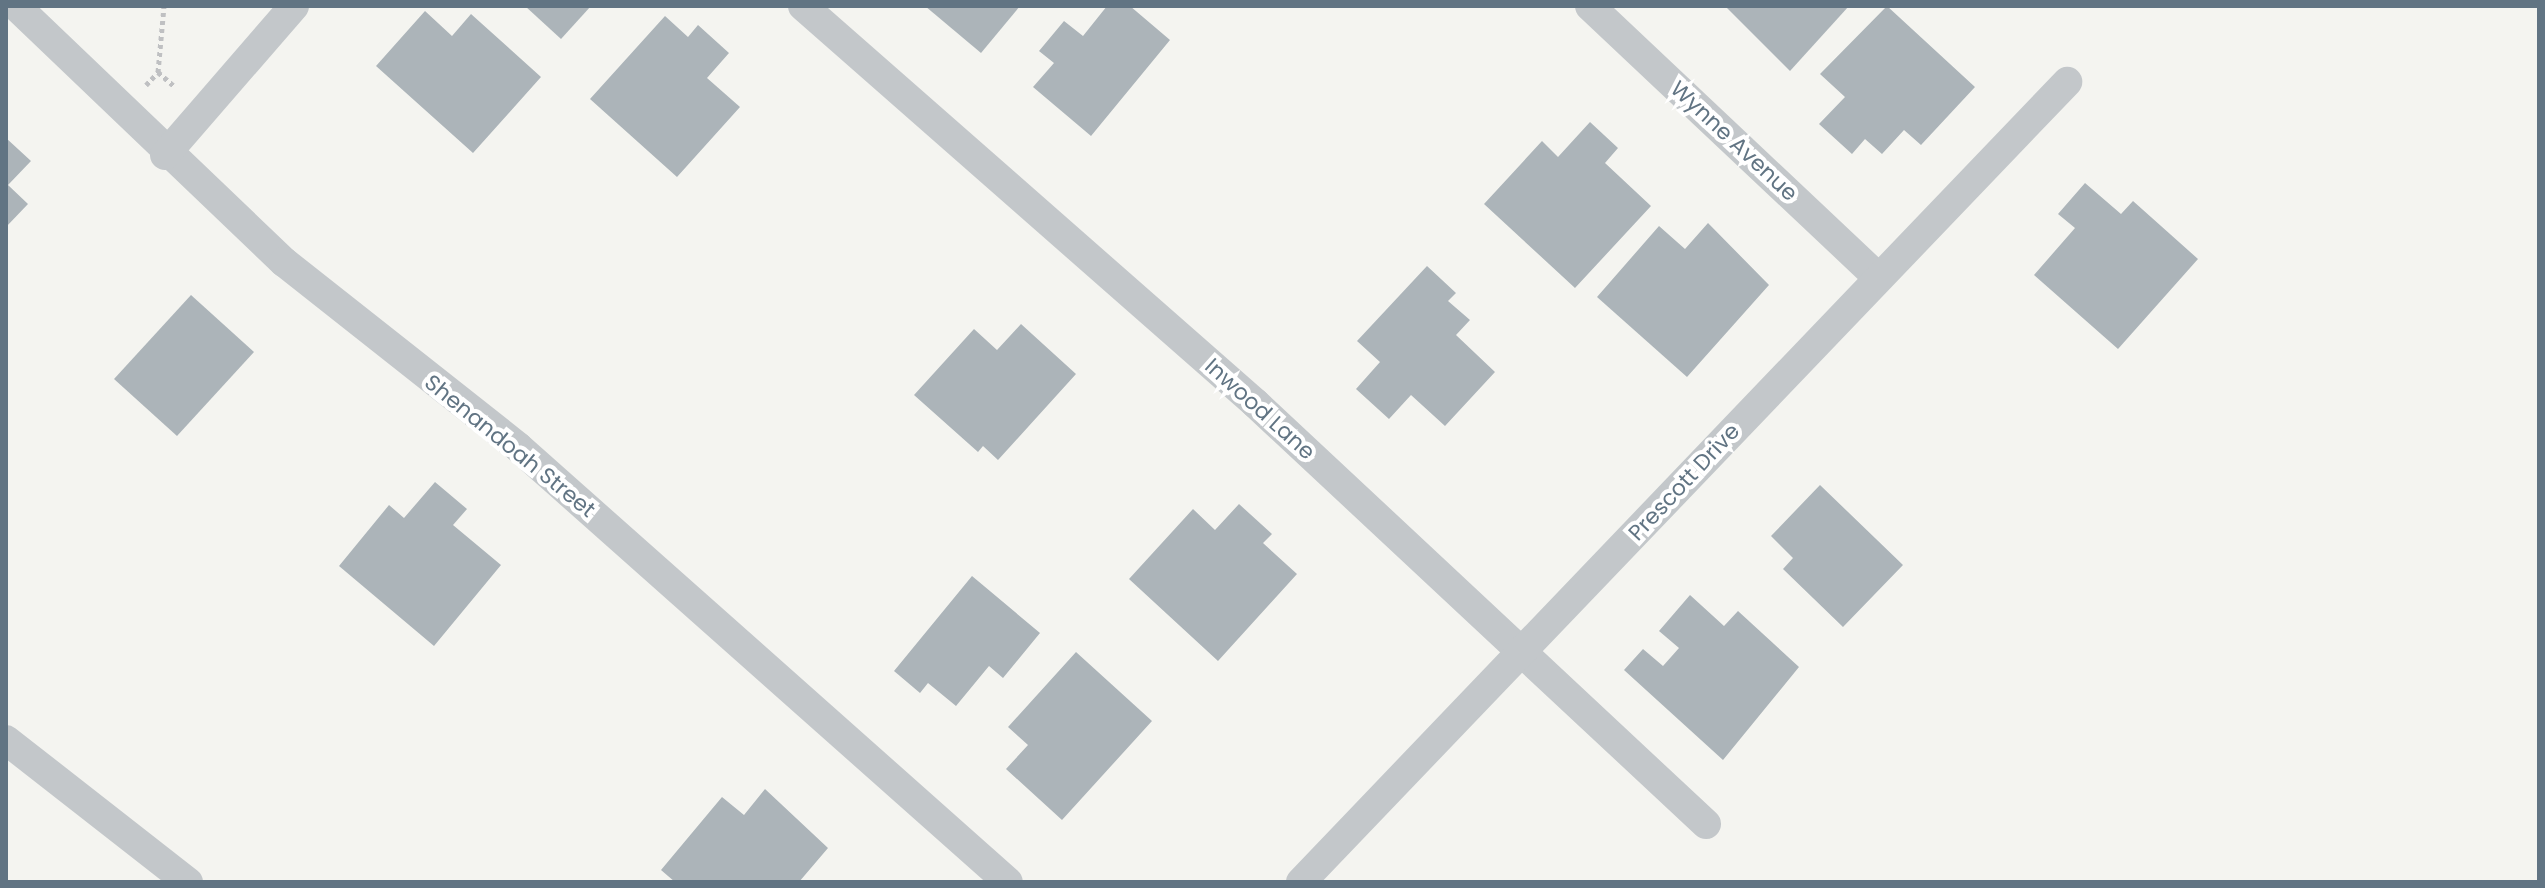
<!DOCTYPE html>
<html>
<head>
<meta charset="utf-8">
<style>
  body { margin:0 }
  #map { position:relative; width:2545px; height:888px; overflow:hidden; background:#f4f4f0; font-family:Poppins,sans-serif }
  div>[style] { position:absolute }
  .building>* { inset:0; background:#acb4b9 }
  .path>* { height:5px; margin-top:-2.5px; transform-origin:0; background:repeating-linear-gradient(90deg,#bfc0c2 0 4px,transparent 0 8px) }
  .minor>* { height:30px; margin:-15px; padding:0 15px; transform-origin:15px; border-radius:15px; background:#c3c7ca }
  span { translate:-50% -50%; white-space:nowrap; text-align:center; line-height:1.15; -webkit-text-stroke:8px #fff; paint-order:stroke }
  .street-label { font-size:22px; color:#617483 }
  .frame { position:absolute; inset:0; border:8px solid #617483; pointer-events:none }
</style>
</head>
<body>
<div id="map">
  <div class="building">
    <i style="clip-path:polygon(525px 6px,591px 6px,561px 39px)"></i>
    <i style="clip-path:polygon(925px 6px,1020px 6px,981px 53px)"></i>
    <i style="clip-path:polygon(1107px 6px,1130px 6px,1170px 40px,1091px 136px,1033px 87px,1054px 63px,1039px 51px,1064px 21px,1083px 36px)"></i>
    <i style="clip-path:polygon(1725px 6px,1849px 6px,1790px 71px)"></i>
    <i style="clip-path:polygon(1887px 6px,1975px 87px,1921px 145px,1904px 130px,1882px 154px,1865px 139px,1852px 154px,1819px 124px,1845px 97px,1820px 74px)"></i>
    <i style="clip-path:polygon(425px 11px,452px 36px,471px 14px,541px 77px,473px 153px,376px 66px)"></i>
    <i style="clip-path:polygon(665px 16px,688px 37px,698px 25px,729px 53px,707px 78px,740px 107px,677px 177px,590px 99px)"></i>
    <i style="clip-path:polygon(1590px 122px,1618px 148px,1605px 163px,1651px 206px,1575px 288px,1484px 204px,1542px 141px,1558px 157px)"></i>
    <i style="clip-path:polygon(6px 138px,31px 161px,8px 185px,28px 204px,6px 227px)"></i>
    <i style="clip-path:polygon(2085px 183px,2121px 214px,2133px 201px,2198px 259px,2118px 349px,2034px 275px,2075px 228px,2058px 214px)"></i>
    <i style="clip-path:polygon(1708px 223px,1769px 285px,1687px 377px,1597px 297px,1659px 226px,1685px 249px)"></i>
    <i style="clip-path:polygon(1427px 266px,1456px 293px,1448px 301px,1470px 320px,1456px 335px,1495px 372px,1445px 426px,1411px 395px,1389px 419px,1356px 389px,1380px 362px,1357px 341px)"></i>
    <i style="clip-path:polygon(191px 295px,254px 352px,177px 436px,114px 379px)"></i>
    <i style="clip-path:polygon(1021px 324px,1076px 374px,998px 460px,983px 446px,978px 452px,914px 395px,974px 329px,997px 350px)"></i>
    <i style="clip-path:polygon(435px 482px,467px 509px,453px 525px,501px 565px,434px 646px,339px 566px,389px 505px,404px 518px)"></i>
    <i style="clip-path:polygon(1820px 485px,1903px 565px,1843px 627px,1783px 569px,1793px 558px,1771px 536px)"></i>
    <i style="clip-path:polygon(1239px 504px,1272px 534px,1263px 543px,1297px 574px,1218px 661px,1129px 579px,1193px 509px,1215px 530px)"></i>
    <i style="clip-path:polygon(972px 576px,1040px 633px,1003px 678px,989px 666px,956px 706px,928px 683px,920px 693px,894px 671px)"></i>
    <i style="clip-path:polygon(1690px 595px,1724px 626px,1738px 611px,1799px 667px,1723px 760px,1624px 670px,1643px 649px,1663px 666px,1679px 648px,1659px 631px)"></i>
    <i style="clip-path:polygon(1076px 652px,1152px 721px,1062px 820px,1006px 769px,1028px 745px,1008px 727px)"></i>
    <i style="clip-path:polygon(765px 789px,828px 848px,799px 882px,675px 882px,661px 870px,722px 797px,744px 815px)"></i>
  </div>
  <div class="path">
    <i style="left:158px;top:72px;width:66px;rotate:-84.8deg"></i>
    <i style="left:146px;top:85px;width:18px;rotate:-47deg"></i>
    <i style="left:158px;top:72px;width:23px;rotate:41deg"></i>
  </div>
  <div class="minor">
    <i style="left:16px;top:6px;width:371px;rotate:43.7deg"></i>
    <i style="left:284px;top:262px;width:298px;rotate:38.3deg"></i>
    <i style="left:518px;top:447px;width:655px;rotate:41.6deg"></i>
    <i style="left:803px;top:6px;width:602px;rotate:41.29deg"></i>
    <i style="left:1255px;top:403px;width:617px;rotate:43.03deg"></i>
    <i style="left:1590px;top:6px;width:394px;rotate:43.3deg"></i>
    <i style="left:165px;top:155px;width:197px;rotate:-49.1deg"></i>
    <i style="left:6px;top:740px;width:231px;rotate:38deg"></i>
    <i style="left:1301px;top:882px;width:1108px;rotate:-46.24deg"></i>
  </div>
  <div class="street-label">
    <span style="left:1734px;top:141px;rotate:43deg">Wynne Avenue</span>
    <span style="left:1260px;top:409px;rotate:42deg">Inwood Lane</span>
    <span style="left:510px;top:446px;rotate:39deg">Shenandoah Street</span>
    <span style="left:1684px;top:482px;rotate:-47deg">Prescott Drive</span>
  </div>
  <div class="frame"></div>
</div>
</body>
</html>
